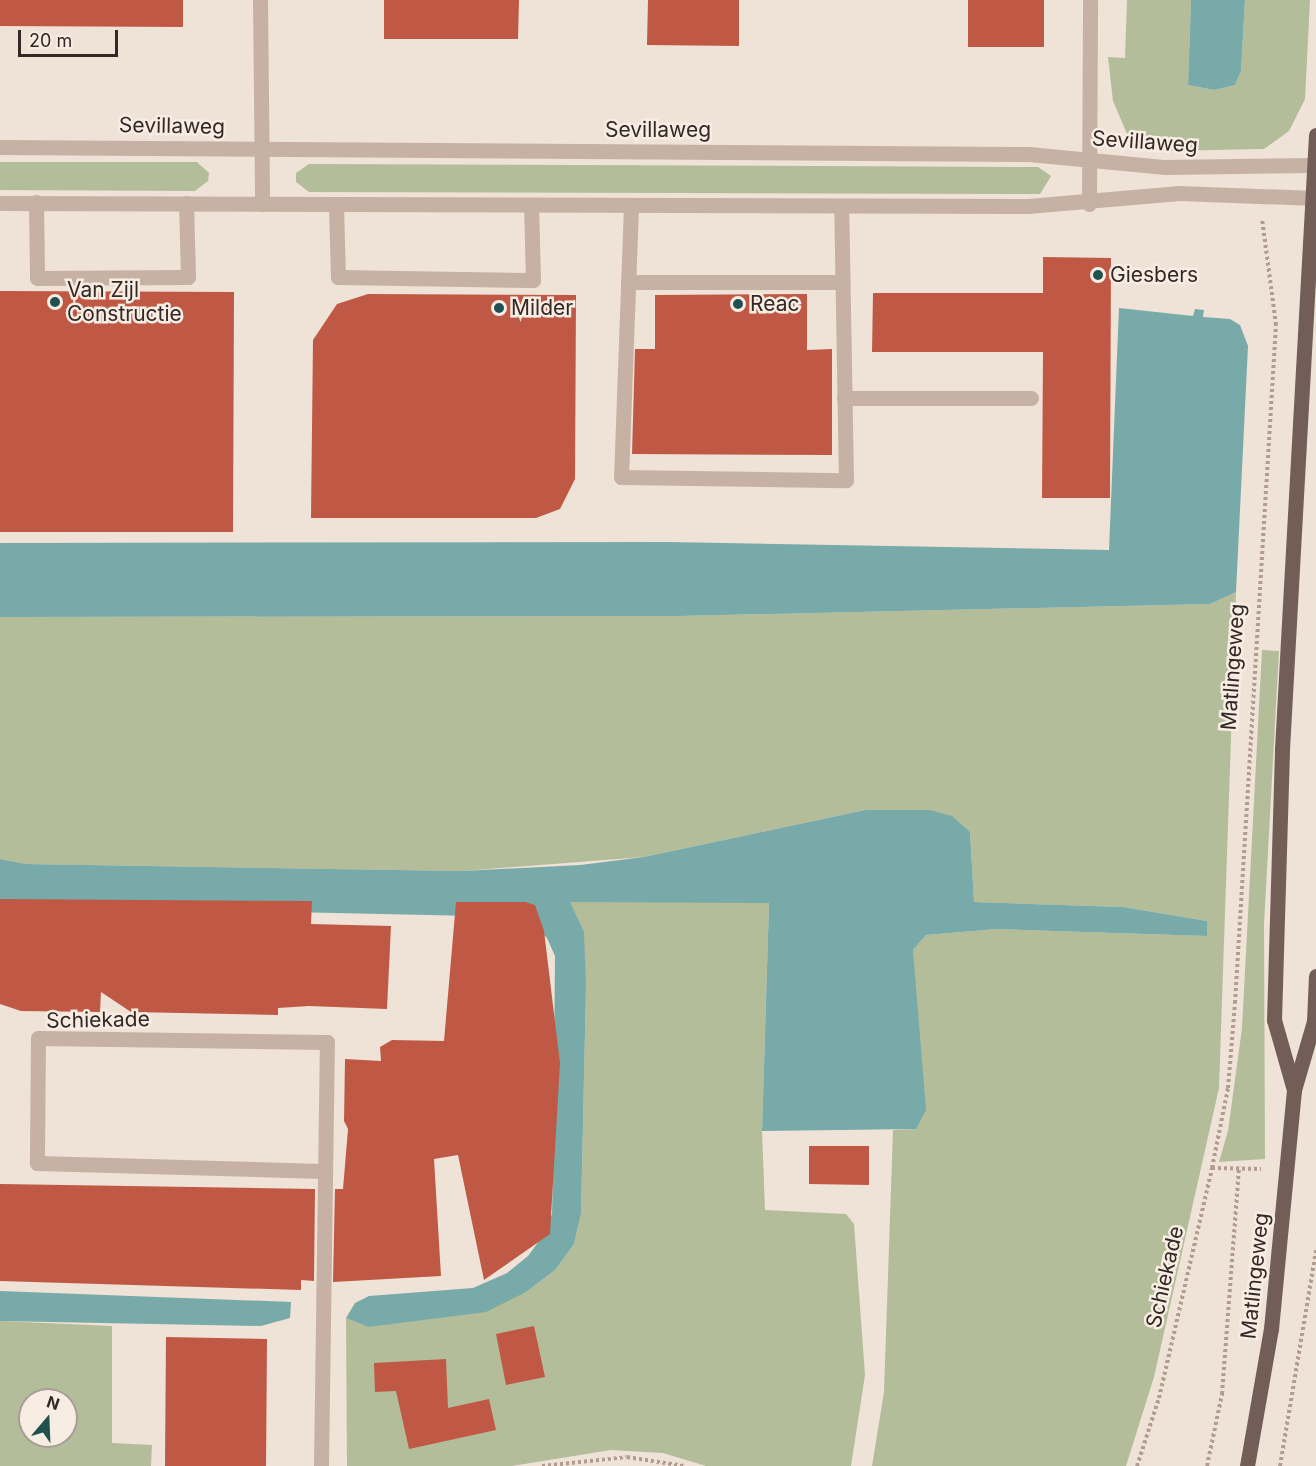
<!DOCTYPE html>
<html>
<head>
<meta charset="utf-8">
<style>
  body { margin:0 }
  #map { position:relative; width:1316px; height:1466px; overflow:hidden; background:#efe2d7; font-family:Inter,sans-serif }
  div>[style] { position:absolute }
  .green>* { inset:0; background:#b3bd99 }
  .water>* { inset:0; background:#78aaa9 }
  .building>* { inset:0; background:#bf5945 }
  .path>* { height:4px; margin-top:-2px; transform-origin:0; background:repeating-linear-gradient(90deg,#b29b8f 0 3px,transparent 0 6px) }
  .minor>* { height:15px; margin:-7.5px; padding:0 7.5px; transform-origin:7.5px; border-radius:7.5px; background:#c6b1a4 }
  .major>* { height:15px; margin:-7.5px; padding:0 7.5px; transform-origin:7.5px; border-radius:7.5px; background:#735e57 }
  .dots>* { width:16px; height:16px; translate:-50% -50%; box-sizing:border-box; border:3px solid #f7ede3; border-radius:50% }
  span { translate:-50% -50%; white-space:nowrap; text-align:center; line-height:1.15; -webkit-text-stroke:5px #f7ede3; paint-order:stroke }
  .street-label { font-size:21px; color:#322825 }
  .poi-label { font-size:21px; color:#322825 }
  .left { translate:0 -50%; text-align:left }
  .north { position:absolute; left:18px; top:1388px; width:60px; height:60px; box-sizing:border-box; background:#f7ede3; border:2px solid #a89e97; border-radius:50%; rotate:19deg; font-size:16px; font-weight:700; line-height:24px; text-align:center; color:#322825 }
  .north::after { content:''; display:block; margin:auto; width:21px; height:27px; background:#1e5150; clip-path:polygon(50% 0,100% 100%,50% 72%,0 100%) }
  .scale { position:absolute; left:18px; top:30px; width:100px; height:27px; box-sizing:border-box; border:3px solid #322825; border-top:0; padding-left:8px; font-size:18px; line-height:21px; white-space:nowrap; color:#322825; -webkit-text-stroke:4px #f7ede3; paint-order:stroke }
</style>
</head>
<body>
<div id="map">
  <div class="green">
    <i style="clip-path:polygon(1127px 0,1191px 0,1188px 85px,1214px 90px,1235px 85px,1241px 71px,1245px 0,1310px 0,1305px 99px,1289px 131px,1264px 149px,1161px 151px,1128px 136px,1113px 101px,1108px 57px,1125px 58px)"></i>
    <i style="clip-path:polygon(0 162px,197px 162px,209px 173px,208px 181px,195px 191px,0 190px)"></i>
    <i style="clip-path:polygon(309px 164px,1038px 167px,1051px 176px,1040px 194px,309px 192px,296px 182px,296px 173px)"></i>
    <i style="clip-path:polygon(1236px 592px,1219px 1088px,1154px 1377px,1126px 1466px,872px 1466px,884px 1392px,893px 1130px,916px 1129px,913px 950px,926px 935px,997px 929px,1207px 936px,1207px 921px,1123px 907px,974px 902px,970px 832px,930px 810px,865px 810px,644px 857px,462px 871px,26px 864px,0 859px,0 617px,680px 616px,1210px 604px)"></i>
    <i style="clip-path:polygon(1262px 650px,1279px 651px,1264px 924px,1265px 1159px,1219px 1162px,1228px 1131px,1242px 1028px)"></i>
    <i style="clip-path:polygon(569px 902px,769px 902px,762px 1131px,765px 1210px,846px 1214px,854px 1224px,865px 1375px,851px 1466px,706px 1466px,663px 1453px,611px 1450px,512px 1466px,347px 1466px,346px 1318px,368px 1327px,526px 1292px,555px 1270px,574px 1244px,581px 1214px,586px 987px)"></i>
    <i style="clip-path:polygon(evenodd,0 1321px,112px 1326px,112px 1443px,152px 1445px,151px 1466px,0 1466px,0 1321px,30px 1400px,66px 1400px,66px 1436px,30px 1436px,30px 1400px)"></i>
  </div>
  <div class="water">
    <i style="clip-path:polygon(1191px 0,1245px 0,1241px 71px,1235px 85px,1214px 90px,1188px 85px)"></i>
    <i style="clip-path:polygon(1119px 308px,1193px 316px,1195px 309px,1204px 310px,1203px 317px,1230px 319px,1240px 325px,1248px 346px,1236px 592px,1210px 604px,680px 616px,0 617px,0 543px,668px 542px,1109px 550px)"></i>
    <i style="clip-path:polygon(865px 810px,930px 810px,952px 816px,970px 832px,974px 902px,1123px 907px,1207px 921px,1207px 936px,997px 929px,926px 935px,913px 950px,926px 1110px,916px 1129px,762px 1131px,769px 903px,570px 902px,584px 932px,586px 987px,581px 1214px,574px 1244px,555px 1270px,526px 1292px,486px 1312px,368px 1327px,346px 1318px,355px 1303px,369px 1296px,473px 1288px,507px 1273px,528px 1256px,542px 1237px,552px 1214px,553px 1172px,555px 956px,547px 938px,536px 927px,474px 916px,0 906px,0 859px,26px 864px,462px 871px,580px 865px,644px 857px)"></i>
    <i style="clip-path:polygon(0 1291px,291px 1302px,290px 1318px,261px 1326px,0 1321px)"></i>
  </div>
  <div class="building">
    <i style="clip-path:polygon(0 0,183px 0,183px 27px,0 26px)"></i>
    <i style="clip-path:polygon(384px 0,519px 0,518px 39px,384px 39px)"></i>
    <i style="clip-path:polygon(648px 0,739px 0,739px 46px,647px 45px)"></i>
    <i style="clip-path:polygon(968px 0,1044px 0,1044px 47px,968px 47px)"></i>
    <i style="clip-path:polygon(1043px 257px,1111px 258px,1110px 498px,1042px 498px,1043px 352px,872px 352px,873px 293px,1043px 293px)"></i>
    <i style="clip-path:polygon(0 291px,234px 292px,233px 532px,0 532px)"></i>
    <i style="clip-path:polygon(368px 294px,576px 295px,575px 479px,560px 509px,536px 518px,311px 518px,313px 340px,337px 304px)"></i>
    <i style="clip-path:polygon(807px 294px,807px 350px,832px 349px,832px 455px,632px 454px,635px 349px,655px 349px,655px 295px)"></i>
    <i style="clip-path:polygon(0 899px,312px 901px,311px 924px,391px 926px,387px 1009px,309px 1006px,278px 1008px,278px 1015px,131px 1012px,101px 992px,100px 1012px,21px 1011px,0 1004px)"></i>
    <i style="clip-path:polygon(456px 902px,525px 902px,535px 905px,544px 931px,560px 1063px,550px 1234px,484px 1280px,458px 1155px,434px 1159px,441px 1276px,333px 1282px,335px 1189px,343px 1189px,348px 1129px,344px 1121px,345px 1059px,381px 1061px,380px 1047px,392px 1040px,444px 1041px)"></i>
    <i style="clip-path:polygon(809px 1146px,869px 1146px,869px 1185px,809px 1184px)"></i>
    <i style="clip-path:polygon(0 1184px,315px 1189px,314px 1281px,301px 1280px,301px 1290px,0 1281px)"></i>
    <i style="clip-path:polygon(534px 1326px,545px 1377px,506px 1385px,496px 1334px)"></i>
    <i style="clip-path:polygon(166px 1337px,267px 1339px,266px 1466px,165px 1466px)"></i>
    <i style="clip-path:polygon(446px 1359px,448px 1408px,489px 1399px,496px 1430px,409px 1449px,396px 1391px,375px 1392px,374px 1363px)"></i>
  </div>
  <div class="path">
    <i style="left:1212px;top:1168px;width:82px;rotate:-78.7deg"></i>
    <i style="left:1228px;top:1088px;width:85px;rotate:-85.3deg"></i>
    <i style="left:1235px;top:1003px;width:679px;rotate:-86.54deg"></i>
    <i style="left:1276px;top:325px;width:107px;rotate:-97.5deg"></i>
    <i style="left:542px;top:1466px;width:85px;rotate:-6deg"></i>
    <i style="left:627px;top:1457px;width:58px;rotate:9deg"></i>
    <i style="left:1137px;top:1466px;width:71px;rotate:-72.1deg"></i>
    <i style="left:1159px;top:1398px;width:236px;rotate:-77deg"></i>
    <i style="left:1212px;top:1168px;width:49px;rotate:1.2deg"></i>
    <i style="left:1207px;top:1466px;width:74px;rotate:-78.2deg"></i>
    <i style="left:1222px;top:1394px;width:228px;rotate:-85.7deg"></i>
    <i style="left:1280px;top:1466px;width:219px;rotate:-80.5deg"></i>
  </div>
  <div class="minor">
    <i style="left:260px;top:0;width:204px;rotate:89.4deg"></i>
    <i style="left:0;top:147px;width:1029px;rotate:0.39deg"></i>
    <i style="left:1029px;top:154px;width:137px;rotate:5.5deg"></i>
    <i style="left:1165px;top:167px;width:151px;rotate:-0.8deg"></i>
    <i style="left:36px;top:202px;width:76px;rotate:89.2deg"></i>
    <i style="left:37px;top:278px;width:151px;rotate:-0.4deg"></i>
    <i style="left:188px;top:277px;width:74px;rotate:-91.5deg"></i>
    <i style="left:0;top:203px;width:1028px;rotate:0.17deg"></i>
    <i style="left:1028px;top:206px;width:152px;rotate:-4.9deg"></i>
    <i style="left:1179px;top:193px;width:137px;rotate:2.1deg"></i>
    <i style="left:1089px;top:204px;width:204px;rotate:-89.7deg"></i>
    <i style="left:336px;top:206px;width:71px;rotate:88.4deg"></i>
    <i style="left:338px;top:277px;width:195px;rotate:0.9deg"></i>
    <i style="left:533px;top:280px;width:74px;rotate:-91.5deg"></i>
    <i style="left:631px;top:206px;width:271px;rotate:92.1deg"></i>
    <i style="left:621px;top:477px;width:225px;rotate:0.8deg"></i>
    <i style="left:846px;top:480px;width:274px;rotate:-91deg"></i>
    <i style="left:628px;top:282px;width:214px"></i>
    <i style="left:844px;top:398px;width:187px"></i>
    <i style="left:321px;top:1466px;width:424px;rotate:-89.2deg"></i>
    <i style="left:327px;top:1042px;width:289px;rotate:-179.2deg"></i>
    <i style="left:38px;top:1038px;width:125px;rotate:90.5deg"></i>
    <i style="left:37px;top:1163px;width:285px;rotate:1.6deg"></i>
  </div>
  <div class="major">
    <i style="left:1294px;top:1090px;width:73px;rotate:-105.9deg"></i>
    <i style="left:1274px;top:1020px;width:271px;rotate:-88.3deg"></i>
    <i style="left:1282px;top:749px;width:615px;rotate:-86.83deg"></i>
    <i style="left:1247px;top:1466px;width:139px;rotate:-80.1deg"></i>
    <i style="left:1271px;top:1329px;width:240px;rotate:-84.5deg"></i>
    <i style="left:1294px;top:1090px;width:72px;rotate:-73.8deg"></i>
    <i style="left:1314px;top:1021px;width:45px;rotate:-87.5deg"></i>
  </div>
  <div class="dots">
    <i style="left:1098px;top:275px;background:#1e5150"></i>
    <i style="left:55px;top:302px;background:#1e5150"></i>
    <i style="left:738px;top:304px;background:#1e5150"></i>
    <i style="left:499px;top:308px;background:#1e5150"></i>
  </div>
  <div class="street-label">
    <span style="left:172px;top:126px;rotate:1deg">Sevillaweg</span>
    <span style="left:658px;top:130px">Sevillaweg</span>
    <span style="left:1145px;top:142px;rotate:4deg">Sevillaweg</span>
    <span style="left:1233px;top:667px;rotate:-86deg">Matlingeweg</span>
    <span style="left:98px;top:1020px;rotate:-1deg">Schiekade</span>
    <span style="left:1255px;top:1276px;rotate:-84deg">Matlingeweg</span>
    <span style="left:1165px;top:1277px;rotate:-77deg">Schiekade</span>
  </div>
  <div class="poi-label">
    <span class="left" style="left:1110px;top:275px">Giesbers</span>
    <span class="left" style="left:67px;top:302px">Van Zijl<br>Constructie</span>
    <span class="left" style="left:750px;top:304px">Reac</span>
    <span class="left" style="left:511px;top:308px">Milder</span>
  </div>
  <div class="north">N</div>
  <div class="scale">20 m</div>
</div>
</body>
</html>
